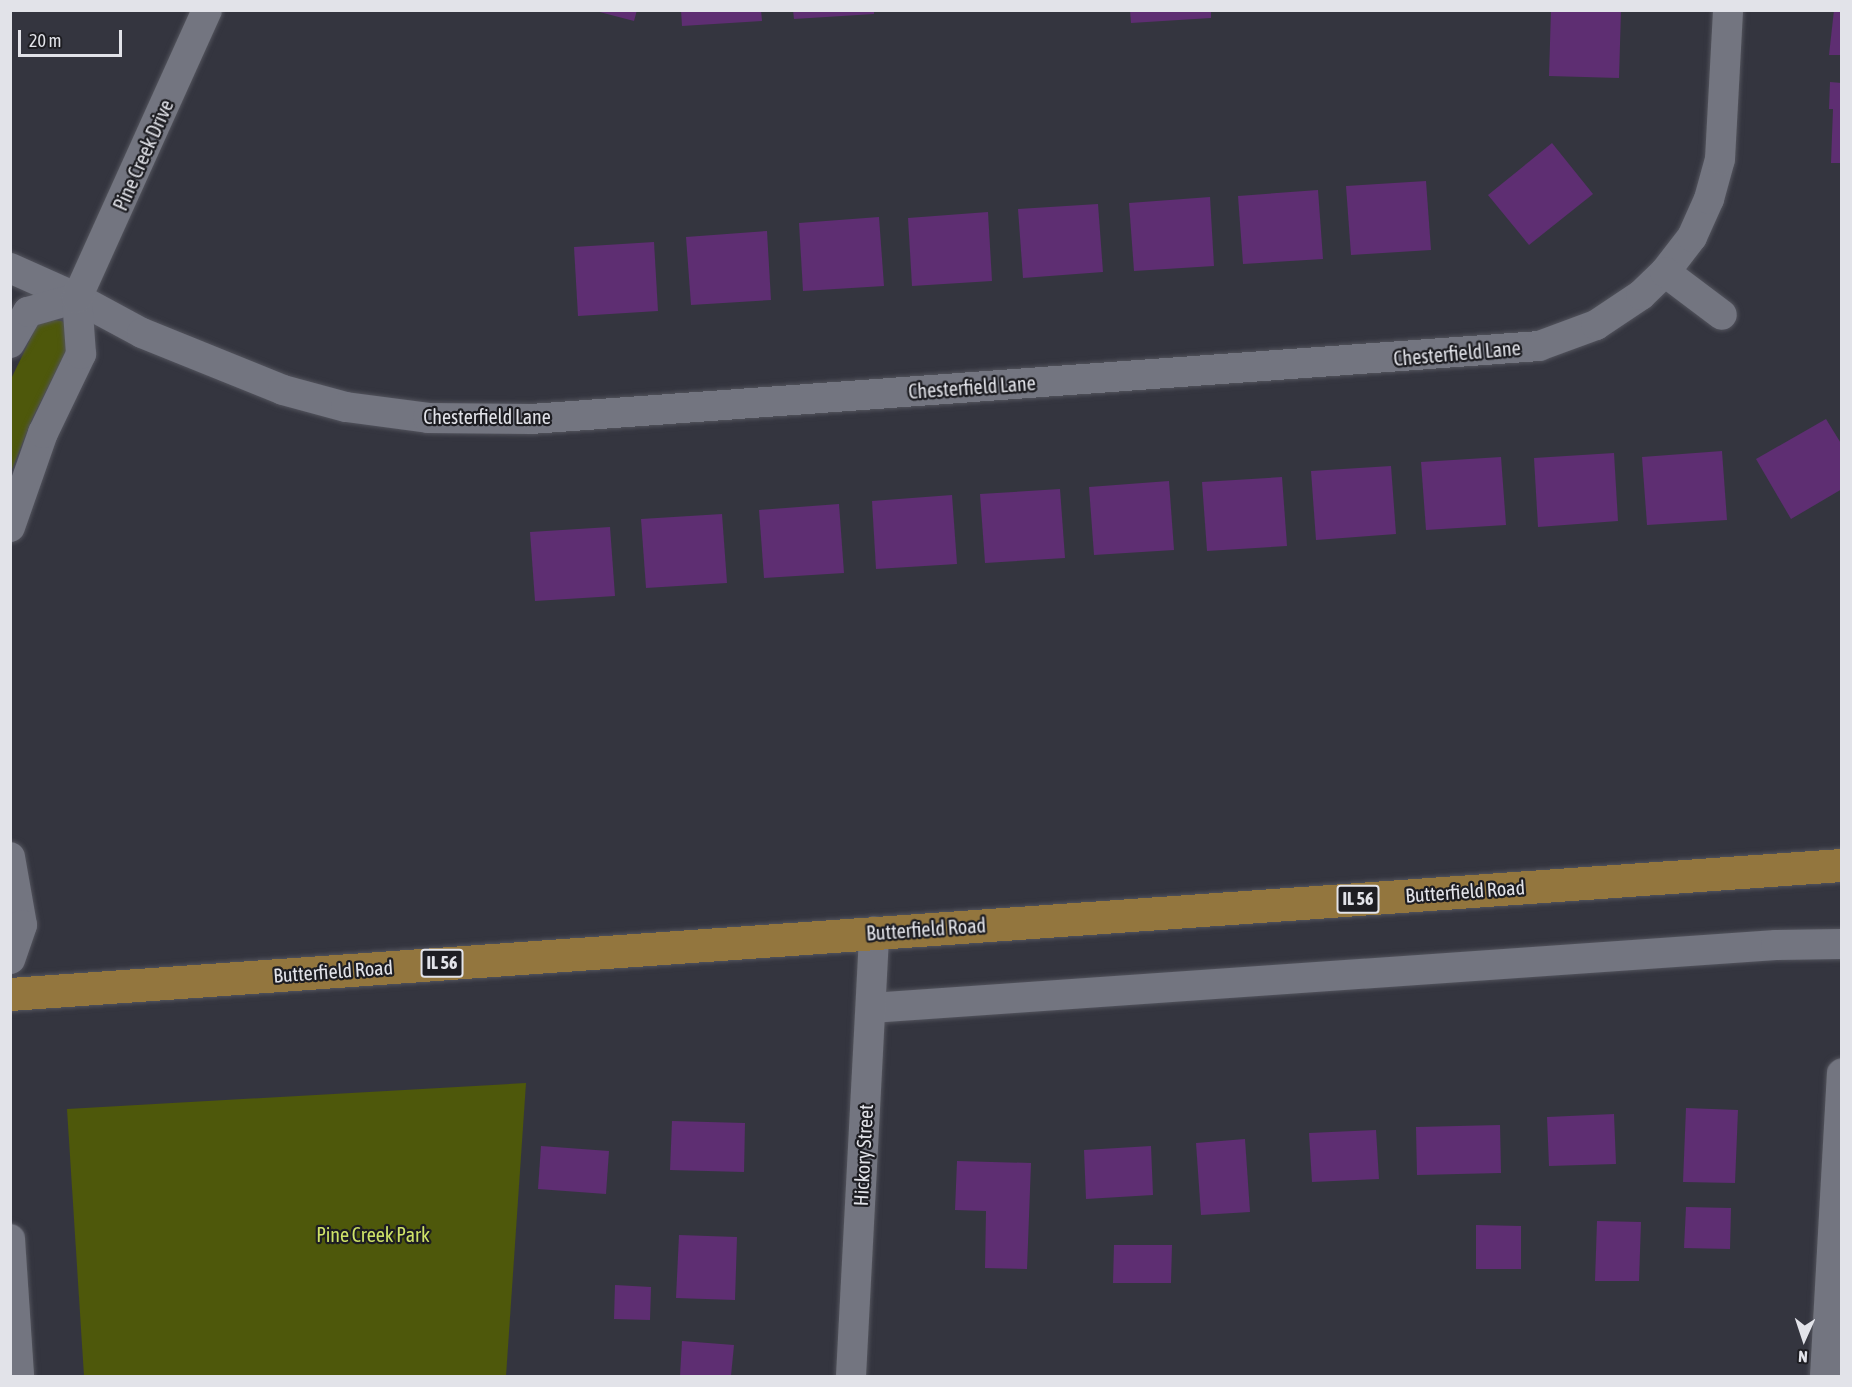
<!DOCTYPE html>
<html>
<head>
<meta charset="utf-8">
<style>
  body { margin:0 }
  #map { position:relative; width:1852px; height:1387px; overflow:hidden; background:#34353f; font-family:"Asap Condensed",sans-serif }
  div>[style] { position:absolute }
  .green>* { inset:0; background:#4e580b }
  .building>* { inset:0; background:#5e2e72 }
  .roads { filter:drop-shadow(0 0 2px #53545d) drop-shadow(0 0 2px #53545d) }
  .minor>* { height:30px; margin:-15px; padding:0 15px; transform-origin:15px; border-radius:15px; background:#737580 }
  .primary>* { height:33px; margin:-16.5px; padding:0 16.5px; transform-origin:16.5px; border-radius:16.5px; background:#93763e }
  span { translate:-50% -50%; white-space:nowrap; text-align:center; line-height:1.15; -webkit-text-stroke:4.5px #1d1d22; paint-order:stroke }
  .shield-label span { padding:2px 4px; background:#1d1d22; border:2px solid; border-radius:4px; -webkit-text-stroke-width:0 }
  .shield-label { font-size:18px; color:#e2e3e9; font-weight:700 }
  .street-label { font-size:20px; color:#e2e3e9 }
  .park-label { font-size:20px; color:#cfe368 }
  .frame { position:absolute; inset:0; border:12px solid #e2e3e9; pointer-events:none }
  .north { position:absolute; left:1774px; top:1309px; width:60px; height:60px; -webkit-text-stroke:4px #1d1d22; paint-order:stroke; rotate:183deg; font-size:16px; font-weight:700; line-height:24px; text-align:center; color:#e2e3e9 }
  .north::after { content:''; display:block; margin:auto; width:21px; height:27px; background:#e2e3e9; clip-path:polygon(50% 0,100% 100%,50% 72%,0 100%) }
  .scale { position:absolute; left:18px; top:30px; width:104px; height:27px; box-sizing:border-box; border:3px solid #e2e3e9; border-top:0; padding-left:8px; font-size:18px; line-height:21px; white-space:nowrap; color:#e2e3e9; -webkit-text-stroke:4px #1d1d22; paint-order:stroke }
</style>
</head>
<body>
<div id="map">
  <div class="green">
    <i style="clip-path:polygon(46px 319px,62px 321px,68px 327px,69px 345px,32px 419px,11px 472px,11px 379px,37px 325px)"></i>
    <i style="clip-path:polygon(526px 1083px,506px 1376px,84px 1376px,67px 1109px)"></i>
  </div>
  <div class="building">
    <i style="clip-path:polygon(592px 10px,637px 10px,634px 21px)"></i>
    <i style="clip-path:polygon(681px 10px,761px 10px,762px 21px,682px 26px)"></i>
    <i style="clip-path:polygon(793px 10px,874px 10px,874px 14px,794px 19px)"></i>
    <i style="clip-path:polygon(1130px 10px,1211px 10px,1211px 18px,1131px 23px)"></i>
    <i style="clip-path:polygon(1551px 10px,1621px 10px,1619px 78px,1549px 76px)"></i>
    <i style="clip-path:polygon(1834px 10px,1842px 10px,1842px 55px,1829px 55px)"></i>
    <i style="clip-path:polygon(1830px 82px,1842px 83px,1842px 163px,1831px 163px,1833px 109px,1829px 109px)"></i>
    <i style="clip-path:polygon(1552px 143px,1593px 194px,1529px 245px,1488px 195px)"></i>
    <i style="clip-path:polygon(1426px 181px,1431px 250px,1351px 255px,1346px 186px)"></i>
    <i style="clip-path:polygon(1318px 190px,1323px 259px,1243px 264px,1238px 196px)"></i>
    <i style="clip-path:polygon(1210px 197px,1214px 266px,1134px 271px,1129px 203px)"></i>
    <i style="clip-path:polygon(1098px 204px,1103px 272px,1023px 278px,1018px 209px)"></i>
    <i style="clip-path:polygon(988px 212px,992px 281px,912px 286px,908px 218px)"></i>
    <i style="clip-path:polygon(879px 217px,884px 286px,803px 291px,799px 223px)"></i>
    <i style="clip-path:polygon(767px 231px,771px 300px,691px 305px,686px 237px)"></i>
    <i style="clip-path:polygon(654px 242px,658px 311px,578px 316px,574px 247px)"></i>
    <i style="clip-path:polygon(1826px 419px,1842px 445px,1842px 489px,1791px 519px,1756px 459px)"></i>
    <i style="clip-path:polygon(1722px 451px,1727px 520px,1647px 525px,1642px 457px)"></i>
    <i style="clip-path:polygon(1614px 453px,1618px 521px,1538px 527px,1534px 458px)"></i>
    <i style="clip-path:polygon(1501px 457px,1506px 525px,1426px 530px,1421px 462px)"></i>
    <i style="clip-path:polygon(1391px 466px,1396px 534px,1316px 540px,1311px 471px)"></i>
    <i style="clip-path:polygon(1282px 477px,1287px 546px,1207px 551px,1202px 482px)"></i>
    <i style="clip-path:polygon(1169px 481px,1174px 550px,1094px 555px,1089px 487px)"></i>
    <i style="clip-path:polygon(1060px 489px,1065px 558px,985px 563px,980px 494px)"></i>
    <i style="clip-path:polygon(952px 495px,957px 564px,876px 569px,872px 501px)"></i>
    <i style="clip-path:polygon(839px 504px,844px 573px,764px 578px,759px 510px)"></i>
    <i style="clip-path:polygon(722px 514px,727px 583px,646px 588px,641px 519px)"></i>
    <i style="clip-path:polygon(610px 527px,615px 596px,535px 601px,530px 532px)"></i>
    <i style="clip-path:polygon(1686px 1108px,1738px 1110px,1735px 1183px,1683px 1182px)"></i>
    <i style="clip-path:polygon(1614px 1114px,1616px 1164px,1549px 1166px,1547px 1117px)"></i>
    <i style="clip-path:polygon(672px 1121px,745px 1123px,744px 1172px,670px 1170px)"></i>
    <i style="clip-path:polygon(1500px 1125px,1501px 1173px,1417px 1175px,1416px 1127px)"></i>
    <i style="clip-path:polygon(1376px 1130px,1379px 1179px,1312px 1182px,1309px 1133px)"></i>
    <i style="clip-path:polygon(1245px 1139px,1250px 1212px,1201px 1215px,1196px 1143px)"></i>
    <i style="clip-path:polygon(541px 1146px,609px 1151px,606px 1194px,538px 1189px)"></i>
    <i style="clip-path:polygon(1151px 1146px,1153px 1195px,1086px 1199px,1084px 1150px)"></i>
    <i style="clip-path:polygon(957px 1161px,1031px 1163px,1027px 1269px,985px 1268px,986px 1211px,955px 1210px)"></i>
    <i style="clip-path:polygon(1686px 1207px,1731px 1208px,1730px 1249px,1684px 1248px)"></i>
    <i style="clip-path:polygon(1597px 1221px,1641px 1222px,1639px 1281px,1595px 1281px)"></i>
    <i style="clip-path:polygon(1476px 1225px,1521px 1226px,1521px 1269px,1476px 1269px)"></i>
    <i style="clip-path:polygon(679px 1235px,737px 1237px,735px 1300px,676px 1298px)"></i>
    <i style="clip-path:polygon(1114px 1245px,1172px 1245px,1171px 1283px,1113px 1283px)"></i>
    <i style="clip-path:polygon(615px 1285px,651px 1287px,650px 1320px,614px 1319px)"></i>
    <i style="clip-path:polygon(682px 1341px,734px 1345px,731px 1376px,680px 1376px)"></i>
  </div>
  <div class="roads">
    <div class="minor">
      <i style="left:10px;top:268px;width:73px;rotate:24.1deg"></i>
      <i style="left:77px;top:298px;width:74px;rotate:28.3deg"></i>
      <i style="left:142px;top:333px;width:152px;rotate:22deg"></i>
      <i style="left:283px;top:390px;width:65px;rotate:15.1deg"></i>
      <i style="left:346px;top:407px;width:83px;rotate:7.6deg"></i>
      <i style="left:428px;top:418px;width:103px;rotate:0.6deg"></i>
      <i style="left:531px;top:419px;width:1011px;rotate:-4.14deg"></i>
      <i style="left:1539px;top:346px;width:61px;rotate:-20.2deg"></i>
      <i style="left:1596px;top:325px;width:54px;rotate:-33.7deg"></i>
      <i style="left:1641px;top:295px;width:33px;rotate:-44deg"></i>
      <i style="left:1665px;top:272px;width:44px;rotate:-52.4deg"></i>
      <i style="left:1692px;top:237px;width:42px;rotate:-65.9deg"></i>
      <i style="left:1709px;top:199px;width:41px;rotate:-74.6deg"></i>
      <i style="left:1720px;top:159px;width:149px;rotate:-86.9deg"></i>
      <i style="left:1665px;top:272px;width:71px;rotate:37deg"></i>
      <i style="left:10px;top:343px;width:36px;rotate:-60deg"></i>
      <i style="left:28px;top:312px;width:51px;rotate:-15.9deg"></i>
      <i style="left:10px;top:527px;width:100px;rotate:-70.7deg"></i>
      <i style="left:43px;top:433px;width:88px;rotate:-64.3deg"></i>
      <i style="left:81px;top:354px;width:56px;rotate:-94.1deg"></i>
      <i style="left:77px;top:298px;width:316px;rotate:-65.7deg"></i>
      <i style="left:10px;top:857px;width:69px;rotate:80deg"></i>
      <i style="left:22px;top:925px;width:36px;rotate:109deg"></i>
      <i style="left:871px;top:1008px;width:907px;rotate:-3.98deg"></i>
      <i style="left:1776px;top:945px;width:66px;rotate:-0.9deg"></i>
      <i style="left:10px;top:1239px;width:137px;rotate:86.2deg"></i>
      <i style="left:851px;top:1376px;width:445px;rotate:-87deg"></i>
      <i style="left:1825px;top:1376px;width:303px;rotate:-86.8deg"></i>
    </div>
    <div class="primary">
      <i style="left:10px;top:994px;width:1837px;rotate:-4.03deg"></i>
    </div>
  </div>
  <div class="shield-label">
    <span style="left:1358px;top:899px">IL 56</span>
    <span style="left:442px;top:963px">IL 56</span>
  </div>
  <div class="street-label">
    <span style="left:143px;top:155px;rotate:-66deg">Pine Creek Drive</span>
    <span style="left:1457px;top:353px;rotate:-5deg">Chesterfield Lane</span>
    <span style="left:972px;top:387px;rotate:-4deg">Chesterfield Lane</span>
    <span style="left:487px;top:416px">Chesterfield Lane</span>
    <span style="left:1465px;top:891px;rotate:-4deg">Butterfield Road</span>
    <span style="left:926px;top:929px;rotate:-4deg">Butterfield Road</span>
    <span style="left:333px;top:971px;rotate:-4deg">Butterfield Road</span>
    <span style="left:863px;top:1155px;rotate:-87deg">Hickory Street</span>
  </div>
  <div class="park-label">
    <span style="left:373px;top:1234px">Pine Creek Park</span>
  </div>
  <div class="frame"></div>
  <div class="north">N</div>
  <div class="scale">20 m</div>
</div>
</body>
</html>
